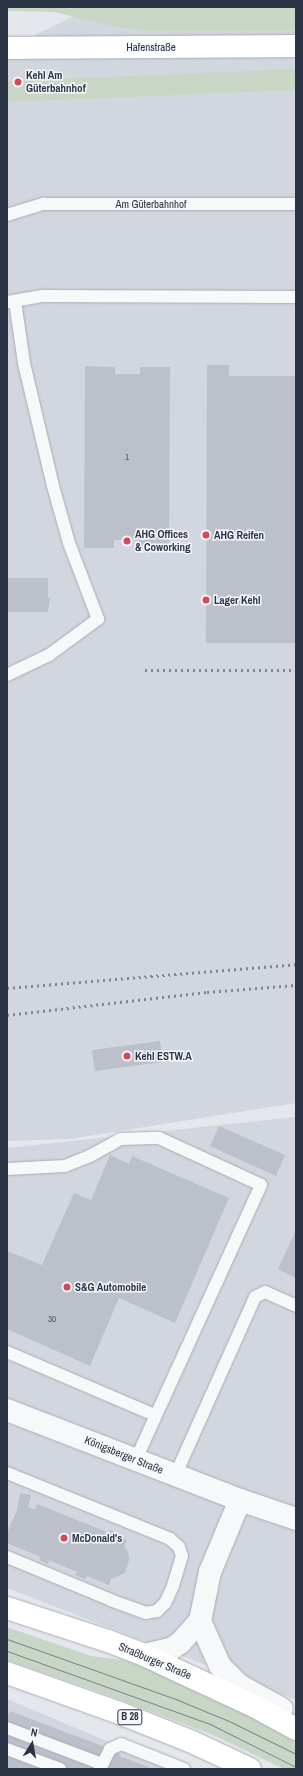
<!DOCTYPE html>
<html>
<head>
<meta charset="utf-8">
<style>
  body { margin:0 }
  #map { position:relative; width:303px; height:1776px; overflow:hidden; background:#e4e7ec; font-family:"Archivo Narrow",sans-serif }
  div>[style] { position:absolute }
  .built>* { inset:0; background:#d2d6de }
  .green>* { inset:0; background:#c9d6c5 }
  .building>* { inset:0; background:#bbc0ca }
  .roads { filter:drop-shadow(0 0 1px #a9aeb7) drop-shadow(0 0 1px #a9aeb7) }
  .lane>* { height:12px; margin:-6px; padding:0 6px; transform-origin:6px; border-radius:6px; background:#f7f8fa }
  .street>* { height:22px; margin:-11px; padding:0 11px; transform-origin:11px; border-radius:11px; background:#f7f8fa }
  .secondary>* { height:22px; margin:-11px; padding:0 11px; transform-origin:11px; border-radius:11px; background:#fff }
  .primary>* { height:22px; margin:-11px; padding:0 11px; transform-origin:11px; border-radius:11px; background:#fff }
  .tram>* { height:1px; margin:-0.5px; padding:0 0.5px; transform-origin:0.5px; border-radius:0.5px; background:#7d8696 }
  .rail>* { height:3px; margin-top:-1.5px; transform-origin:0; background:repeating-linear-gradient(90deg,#7d8696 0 2px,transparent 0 6px) }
  .dots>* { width:11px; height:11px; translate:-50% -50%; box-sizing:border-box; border:2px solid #f4f6f9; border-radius:50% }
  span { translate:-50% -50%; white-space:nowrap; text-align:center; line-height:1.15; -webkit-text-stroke:3px #f4f6f9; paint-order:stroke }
  .number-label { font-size:9px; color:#4f5766 }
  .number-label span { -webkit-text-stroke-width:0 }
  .shield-label span { padding:1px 3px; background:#f4f6f9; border:1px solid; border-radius:3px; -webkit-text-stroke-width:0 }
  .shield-label { font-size:10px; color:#2b3445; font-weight:700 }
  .street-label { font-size:11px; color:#2b3445 }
  .poi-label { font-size:11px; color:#2b3445; font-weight:700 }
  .left { translate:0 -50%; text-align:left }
  .frame { position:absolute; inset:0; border:8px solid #2b3445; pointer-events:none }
  .north { position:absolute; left:12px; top:1724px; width:40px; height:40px; -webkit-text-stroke:3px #f4f6f9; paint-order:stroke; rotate:11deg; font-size:11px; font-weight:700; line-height:16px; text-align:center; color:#2b3445 }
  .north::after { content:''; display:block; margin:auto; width:14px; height:18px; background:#2b3445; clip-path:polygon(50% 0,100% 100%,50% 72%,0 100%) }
</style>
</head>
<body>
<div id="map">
  <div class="built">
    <i style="clip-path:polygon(92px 7px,296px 7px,296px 1103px,70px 1139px,7px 1141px,7px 49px)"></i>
    <i style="clip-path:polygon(296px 1117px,296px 1700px,7px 1588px,7px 1148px)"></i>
    <i style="clip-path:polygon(7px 1699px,173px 1769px,7px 1769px)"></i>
  </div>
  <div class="green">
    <i style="clip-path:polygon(7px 7px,296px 7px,296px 31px,147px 31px,116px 27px,55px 12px,7px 11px)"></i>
    <i style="clip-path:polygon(296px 69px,296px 90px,7px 102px,7px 81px)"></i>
    <i style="clip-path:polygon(7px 1627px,91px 1656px,123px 1660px,143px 1666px,296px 1736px,296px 1769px,284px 1769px,213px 1735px,105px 1694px,7px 1660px)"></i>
  </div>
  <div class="building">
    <i style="clip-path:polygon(207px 365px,229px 365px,229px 376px,296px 376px,296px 643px,206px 643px)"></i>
    <i style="clip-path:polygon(85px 366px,115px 367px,115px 374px,140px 374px,140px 367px,170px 367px,169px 548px,139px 548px,139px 540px,114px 540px,114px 548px,84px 548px)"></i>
    <i style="clip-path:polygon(7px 578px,48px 578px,48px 598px,50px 598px,48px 612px,7px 612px)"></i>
    <i style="clip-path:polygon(160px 1041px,163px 1062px,95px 1071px,92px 1050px)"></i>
    <i style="clip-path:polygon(219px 1126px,285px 1155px,276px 1176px,210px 1146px)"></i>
    <i style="clip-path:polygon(110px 1155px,129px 1164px,132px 1156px,229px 1198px,175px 1323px,119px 1298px,90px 1366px,7px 1329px,7px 1251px,42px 1265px,74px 1193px,91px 1200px)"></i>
    <i style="clip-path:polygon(296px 1230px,296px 1278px,278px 1269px)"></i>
    <i style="clip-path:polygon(20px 1493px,31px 1495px,28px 1507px,35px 1510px,37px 1504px,109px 1533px,110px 1530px,117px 1533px,116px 1536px,127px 1540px,124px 1546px,128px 1552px,129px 1560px,125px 1573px,111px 1579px,109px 1585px,87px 1576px,85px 1579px,75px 1575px,77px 1572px,49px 1560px,48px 1564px,39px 1560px,41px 1557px,7px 1543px,7px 1533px,17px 1510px)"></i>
    <i style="clip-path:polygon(10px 1711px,110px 1749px,120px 1753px,119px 1756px,154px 1769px,7px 1769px,7px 1718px)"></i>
  </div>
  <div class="roads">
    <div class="lane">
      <i style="left:7px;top:215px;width:39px;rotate:-17deg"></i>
      <i style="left:44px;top:204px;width:252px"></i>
      <i style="left:8px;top:302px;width:36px;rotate:-10deg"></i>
      <i style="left:43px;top:296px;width:253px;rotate:0.2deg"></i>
      <i style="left:7px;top:675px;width:47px;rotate:-25.5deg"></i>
      <i style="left:49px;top:655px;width:61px;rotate:-36.3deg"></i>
      <i style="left:98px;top:619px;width:81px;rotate:-110.9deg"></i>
      <i style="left:69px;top:543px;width:59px;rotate:-105.7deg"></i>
      <i style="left:53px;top:486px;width:126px;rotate:-103.3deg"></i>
      <i style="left:24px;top:363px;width:63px;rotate:-98.3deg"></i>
      <i style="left:7px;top:1169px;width:58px;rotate:-3deg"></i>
      <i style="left:65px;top:1166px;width:27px;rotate:-22deg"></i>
      <i style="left:90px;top:1156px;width:35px;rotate:-29deg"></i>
      <i style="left:121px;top:1139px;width:38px;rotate:-2deg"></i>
      <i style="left:159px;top:1138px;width:112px;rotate:24.7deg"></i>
      <i style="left:261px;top:1185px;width:301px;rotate:114.5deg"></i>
      <i style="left:7px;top:1352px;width:161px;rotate:23.1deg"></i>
      <i style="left:7px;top:1473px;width:176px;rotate:22deg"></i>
      <i style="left:170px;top:1539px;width:12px;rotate:42deg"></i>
      <i style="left:179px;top:1547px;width:9px;rotate:72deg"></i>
      <i style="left:182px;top:1556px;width:31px;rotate:107deg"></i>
      <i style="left:173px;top:1586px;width:19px;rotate:115deg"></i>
      <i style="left:165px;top:1603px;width:11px;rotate:135deg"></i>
      <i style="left:157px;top:1611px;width:11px;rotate:170deg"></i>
      <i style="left:146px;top:1613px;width:37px;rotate:-160deg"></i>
      <i style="left:111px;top:1600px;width:113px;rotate:-157.5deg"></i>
      <i style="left:175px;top:1476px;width:196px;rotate:-65.9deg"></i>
      <i style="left:255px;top:1297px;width:11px;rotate:-27deg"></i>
      <i style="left:265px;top:1292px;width:34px;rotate:24deg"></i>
      <i style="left:7px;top:1728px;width:102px;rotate:20.8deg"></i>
      <i style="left:7px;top:1749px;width:57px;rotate:20.7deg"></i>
      <i style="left:100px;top:1769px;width:22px;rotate:-63deg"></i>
      <i style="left:110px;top:1749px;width:12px;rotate:-24deg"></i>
      <i style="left:121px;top:1744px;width:68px;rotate:21.6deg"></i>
    </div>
    <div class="street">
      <i style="left:7px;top:1410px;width:250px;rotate:21.1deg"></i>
      <i style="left:200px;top:1621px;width:49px;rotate:66deg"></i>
      <i style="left:220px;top:1666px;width:27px;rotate:45deg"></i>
      <i style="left:239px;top:1685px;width:49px;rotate:29.2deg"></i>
      <i style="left:144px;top:1655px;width:28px;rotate:-13deg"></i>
      <i style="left:171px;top:1649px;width:11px;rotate:-34deg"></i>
      <i style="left:180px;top:1643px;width:30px;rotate:-48deg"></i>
      <i style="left:200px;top:1621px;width:50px;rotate:-78.5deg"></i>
      <i style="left:210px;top:1572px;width:78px;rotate:-67.4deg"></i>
      <i style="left:240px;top:1500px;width:59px;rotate:18.7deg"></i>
    </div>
    <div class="secondary">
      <i style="left:7px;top:48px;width:289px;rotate:-0.4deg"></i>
    </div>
    <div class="primary">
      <i style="left:7px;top:1608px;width:106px;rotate:18.1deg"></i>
      <i style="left:108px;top:1641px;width:39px;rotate:21deg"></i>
      <i style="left:144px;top:1655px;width:121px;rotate:24.9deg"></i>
      <i style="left:254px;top:1706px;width:48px;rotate:28.7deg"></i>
      <i style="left:7px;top:1673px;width:122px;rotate:19.6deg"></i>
      <i style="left:122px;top:1714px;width:73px;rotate:21.7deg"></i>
      <i style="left:190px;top:1741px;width:66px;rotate:25deg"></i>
    </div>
  </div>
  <div class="tram">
    <i style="left:7px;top:1639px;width:182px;rotate:19.6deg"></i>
    <i style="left:178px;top:1700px;width:57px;rotate:22.5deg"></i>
    <i style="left:231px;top:1722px;width:72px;rotate:26.2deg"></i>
    <i style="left:7px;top:1651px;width:218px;rotate:19.8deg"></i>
    <i style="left:212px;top:1725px;width:94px;rotate:26.6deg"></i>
  </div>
  <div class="rail">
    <i style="left:145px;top:670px;width:151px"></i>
    <i style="left:7px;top:988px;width:290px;rotate:-4.7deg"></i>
    <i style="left:7px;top:1015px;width:201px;rotate:-6.6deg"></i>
    <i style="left:207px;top:992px;width:89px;rotate:-4.5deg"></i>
  </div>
  <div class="dots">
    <i style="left:18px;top:82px;background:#d1495b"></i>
    <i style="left:206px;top:535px;background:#d1495b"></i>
    <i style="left:127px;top:541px;background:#d1495b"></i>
    <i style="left:206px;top:600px;background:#d1495b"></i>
    <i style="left:127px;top:1056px;background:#d1495b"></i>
    <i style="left:67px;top:1287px;background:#d1495b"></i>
    <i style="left:64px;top:1538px;background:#d1495b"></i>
  </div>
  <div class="number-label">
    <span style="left:127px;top:457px">1</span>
    <span style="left:52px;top:1319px">30</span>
  </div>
  <div class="shield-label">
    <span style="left:130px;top:1717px">B 28</span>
  </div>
  <div class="street-label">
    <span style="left:151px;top:47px">Hafenstraße</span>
    <span style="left:151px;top:204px">Am Güterbahnhof</span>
    <span style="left:124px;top:1455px;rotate:22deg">Königsberger Straße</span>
    <span style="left:155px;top:1661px;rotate:23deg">Straßburger Straße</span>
  </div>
  <div class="poi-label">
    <span class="left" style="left:26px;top:82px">Kehl Am<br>Güterbahnhof</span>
    <span class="left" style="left:135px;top:541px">AHG Offices<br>&amp; Coworking</span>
    <span class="left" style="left:214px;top:535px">AHG Reifen</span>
    <span class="left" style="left:214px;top:600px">Lager Kehl</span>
    <span class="left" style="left:135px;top:1056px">Kehl ESTW.A</span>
    <span class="left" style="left:75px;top:1287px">S&amp;G Automobile</span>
    <span class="left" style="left:72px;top:1538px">McDonald's</span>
  </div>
  <div class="frame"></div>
  <div class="north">N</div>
</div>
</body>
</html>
